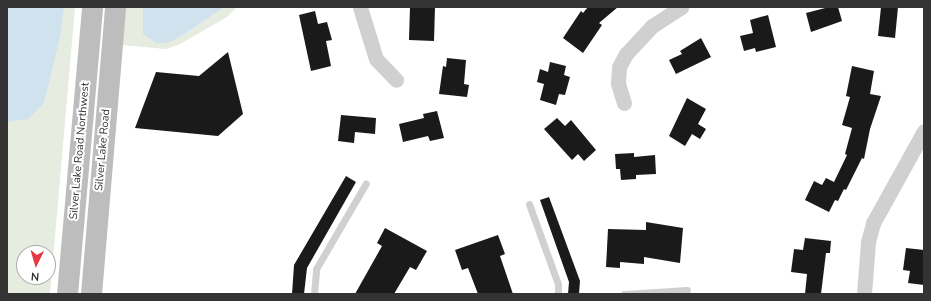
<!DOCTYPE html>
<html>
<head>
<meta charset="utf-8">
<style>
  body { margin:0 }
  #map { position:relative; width:931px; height:301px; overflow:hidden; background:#fff; font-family:"Nunito Sans",sans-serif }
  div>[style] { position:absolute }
  .green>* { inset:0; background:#e6ecdf }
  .water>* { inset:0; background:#cfe2ee }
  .building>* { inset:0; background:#1a1a1a }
  .lane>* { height:7px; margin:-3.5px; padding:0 3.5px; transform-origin:3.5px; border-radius:3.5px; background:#d0d0d0 }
  .street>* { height:15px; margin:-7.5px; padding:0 7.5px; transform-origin:7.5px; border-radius:7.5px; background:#d0d0d0 }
  .secondary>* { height:21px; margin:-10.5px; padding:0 10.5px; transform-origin:10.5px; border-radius:10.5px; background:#bdbdbd }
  span { translate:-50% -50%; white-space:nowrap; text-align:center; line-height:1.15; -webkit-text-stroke:4px #fff; paint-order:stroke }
  .street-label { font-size:11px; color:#333 }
  .frame { position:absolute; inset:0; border:8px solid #333; pointer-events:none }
  .north { position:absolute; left:16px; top:245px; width:40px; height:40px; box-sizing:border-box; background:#fff; border:1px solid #adadad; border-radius:50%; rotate:185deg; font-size:11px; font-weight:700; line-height:16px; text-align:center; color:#333 }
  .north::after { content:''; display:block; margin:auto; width:14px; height:18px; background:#e63946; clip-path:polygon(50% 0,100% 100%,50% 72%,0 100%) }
</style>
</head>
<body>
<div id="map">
  <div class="green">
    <i style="clip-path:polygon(evenodd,7px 7px,75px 7px,50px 294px,7px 294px,7px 7px,24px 253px,48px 253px,48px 277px,24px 277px,24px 253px)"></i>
    <i style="clip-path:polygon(124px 7px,143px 7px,143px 34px,180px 37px,225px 7px,237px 7px,227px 17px,180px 44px,166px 49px,121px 45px)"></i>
  </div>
  <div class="water">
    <i style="clip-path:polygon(7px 7px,64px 7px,60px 37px,44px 103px,28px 119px,7px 122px)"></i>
    <i style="clip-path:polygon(143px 7px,225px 7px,180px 37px,167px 43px,156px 43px,143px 34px)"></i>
  </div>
  <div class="building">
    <i style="clip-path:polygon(410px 7px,435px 7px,434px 41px,409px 40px)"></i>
    <i style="clip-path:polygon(588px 7px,618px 7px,599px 23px,602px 25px,583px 53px,563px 38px,581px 11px,583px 13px)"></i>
    <i style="clip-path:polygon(829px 7px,838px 7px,842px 21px,811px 32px,806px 13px)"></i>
    <i style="clip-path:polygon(881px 7px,898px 7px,895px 38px,878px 36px)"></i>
    <i style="clip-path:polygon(315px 11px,318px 24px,327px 22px,332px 40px,326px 41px,331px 66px,311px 71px,299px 15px)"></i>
    <i style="clip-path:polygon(768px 15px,776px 47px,756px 52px,755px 48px,744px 51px,740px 36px,753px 33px,750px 20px)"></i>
    <i style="clip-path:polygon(701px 38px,711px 57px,676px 74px,669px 60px,682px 54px,680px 51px)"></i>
    <i style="clip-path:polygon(228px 52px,243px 114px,218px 136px,135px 128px,156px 72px,199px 76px)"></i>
    <i style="clip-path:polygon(447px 58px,466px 60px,464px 84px,469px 85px,467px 97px,439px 94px,443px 66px,446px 67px)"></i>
    <i style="clip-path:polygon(550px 62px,566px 66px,564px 75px,570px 77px,565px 95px,559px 94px,556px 105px,540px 100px,544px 84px,537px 82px,540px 69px,548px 72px)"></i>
    <i style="clip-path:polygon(852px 66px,874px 71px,870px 94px,881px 96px,870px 129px,864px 159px,862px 158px,846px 190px,844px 189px,838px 201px,835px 200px,829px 212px,805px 200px,814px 181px,822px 185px,826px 178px,834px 182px,847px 155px,845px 154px,852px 128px,842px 125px,850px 97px,846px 96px)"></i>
    <i style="clip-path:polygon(687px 98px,706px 109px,698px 124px,706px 129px,700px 139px,692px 134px,685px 146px,669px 136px)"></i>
    <i style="clip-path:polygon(437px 111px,444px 138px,430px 141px,428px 136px,403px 142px,399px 124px,424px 118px,423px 114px)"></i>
    <i style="clip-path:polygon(341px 115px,376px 118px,375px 134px,355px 132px,354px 143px,338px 141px)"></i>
    <i style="clip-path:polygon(557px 118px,565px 126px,571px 120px,596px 150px,584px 161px,578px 154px,572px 160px,544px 129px)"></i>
    <i style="clip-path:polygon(634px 153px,634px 157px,655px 155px,656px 174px,636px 175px,636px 179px,621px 180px,620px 169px,616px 169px,615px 154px)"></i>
    <i style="clip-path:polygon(346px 176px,356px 182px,307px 268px,304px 294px,292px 294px,294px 265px)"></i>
    <i style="clip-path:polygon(549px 197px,580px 281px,579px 294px,568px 294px,569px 282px,540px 200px)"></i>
    <i style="clip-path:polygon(646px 222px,683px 228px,680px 263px,644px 257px,644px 264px,620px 262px,620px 268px,606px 267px,608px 229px,646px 230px)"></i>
    <i style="clip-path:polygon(385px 228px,427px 251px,416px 270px,410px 267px,394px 294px,355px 294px,382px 246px,377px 243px)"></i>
    <i style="clip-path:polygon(498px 235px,505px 254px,500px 256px,513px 294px,478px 294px,468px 268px,462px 270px,455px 250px)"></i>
    <i style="clip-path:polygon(805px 238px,831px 241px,830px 253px,826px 253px,821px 294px,805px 294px,807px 274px,791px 272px,794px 249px,803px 250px)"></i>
    <i style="clip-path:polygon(906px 248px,924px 250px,924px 285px,908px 283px,910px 271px,903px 270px)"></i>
  </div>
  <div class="lane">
    <i style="left:529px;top:204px;width:85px;rotate:70.1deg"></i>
    <i style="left:558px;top:284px;width:10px;rotate:90deg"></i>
    <i style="left:314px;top:294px;width:25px;rotate:-85deg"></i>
    <i style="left:316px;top:269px;width:99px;rotate:-59.8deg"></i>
    <i style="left:624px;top:294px;width:63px;rotate:-3.6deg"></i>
  </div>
  <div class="street">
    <i style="left:360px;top:7px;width:54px;rotate:72.9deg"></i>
    <i style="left:376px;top:59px;width:29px;rotate:46deg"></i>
    <i style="left:624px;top:103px;width:21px;rotate:-107deg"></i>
    <i style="left:618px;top:83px;width:16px;rotate:-86deg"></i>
    <i style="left:619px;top:67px;width:15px;rotate:-62deg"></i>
    <i style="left:626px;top:54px;width:38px;rotate:-47deg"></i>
    <i style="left:652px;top:26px;width:35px;rotate:-33deg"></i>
    <i style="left:864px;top:294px;width:52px;rotate:-85.6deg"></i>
    <i style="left:868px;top:242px;width:20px;rotate:-75deg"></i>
    <i style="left:873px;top:223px;width:105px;rotate:-61deg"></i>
  </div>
  <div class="secondary">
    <i style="left:67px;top:294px;width:288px;rotate:-85deg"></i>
    <i style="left:91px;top:294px;width:288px;rotate:-85.2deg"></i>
  </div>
  <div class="street-label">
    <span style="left:103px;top:150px;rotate:-85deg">Silver Lake Road</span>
    <span style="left:80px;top:151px;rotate:-85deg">Silver Lake Road Northwest</span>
  </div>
  <div class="frame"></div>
  <div class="north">N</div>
</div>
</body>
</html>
